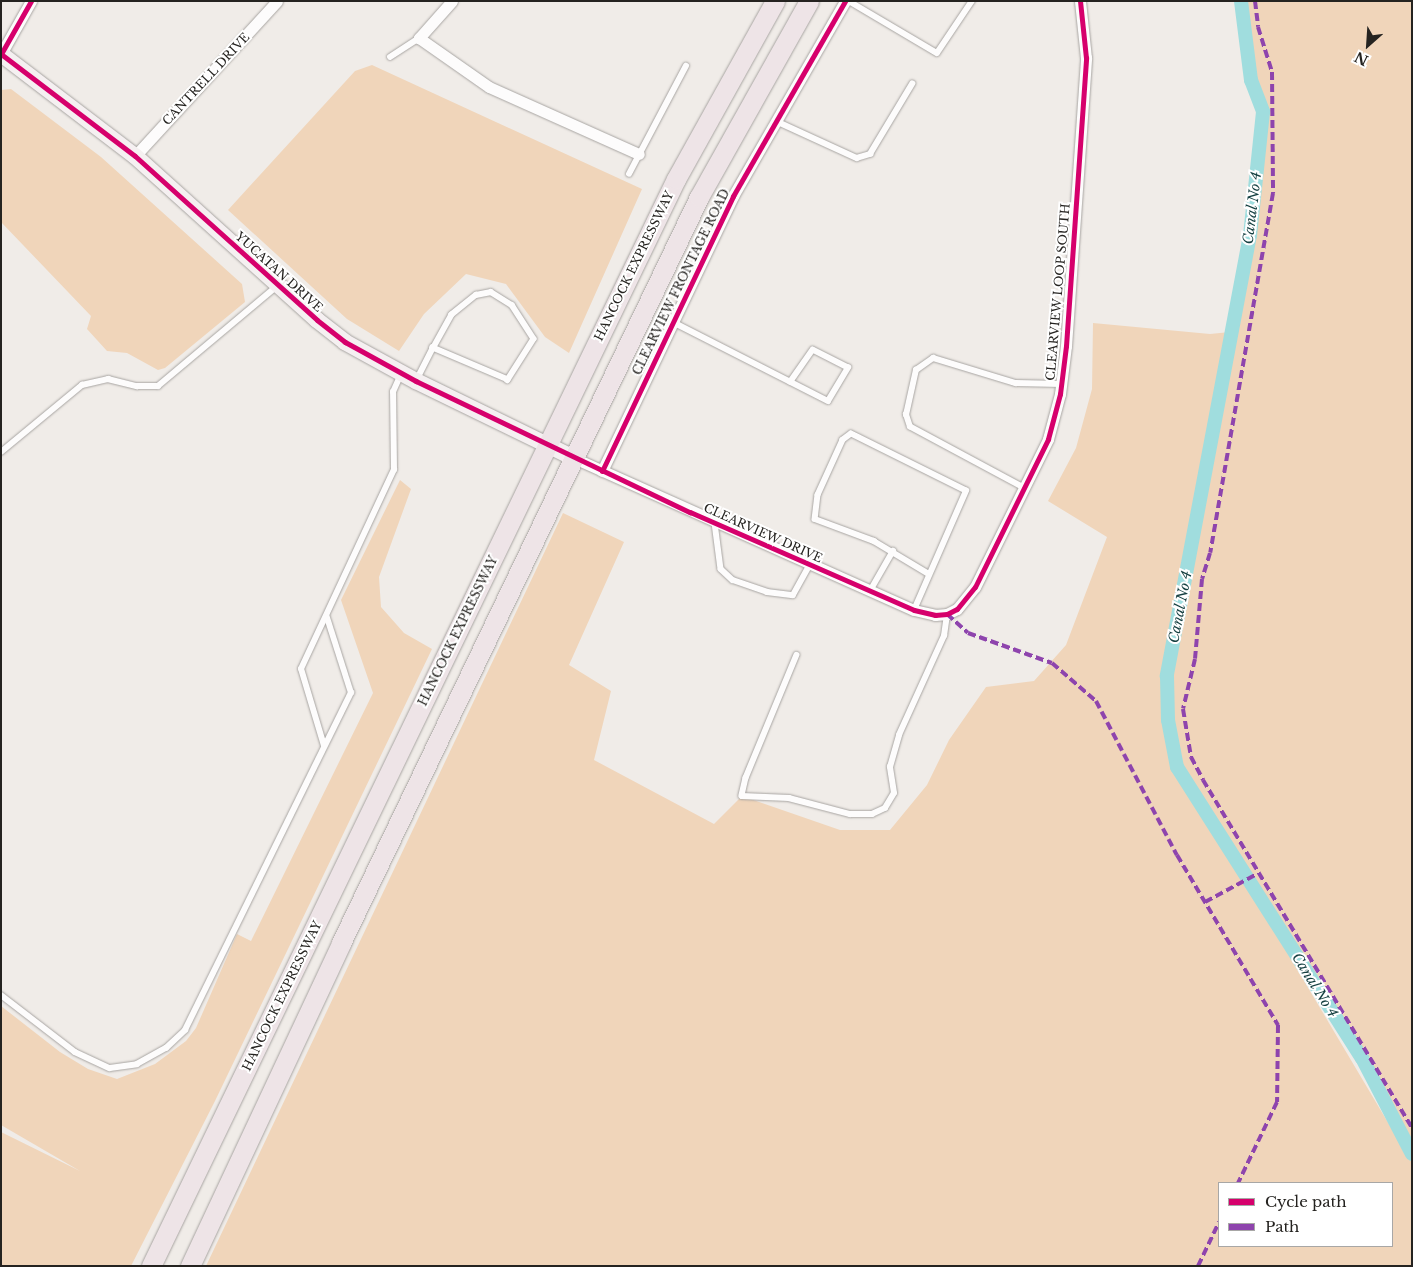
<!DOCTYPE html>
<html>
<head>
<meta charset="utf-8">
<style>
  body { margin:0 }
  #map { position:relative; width:1413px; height:1267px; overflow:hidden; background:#f0ece8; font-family:"Libre Baskerville",serif }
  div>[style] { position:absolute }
  .green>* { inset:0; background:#f0d5ba }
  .canal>* { height:14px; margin:-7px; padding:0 7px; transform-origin:7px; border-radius:7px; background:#a0ddde }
  .roads { filter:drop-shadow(0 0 1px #a8a5a2) drop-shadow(0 0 1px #a8a5a2) }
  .lane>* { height:5.5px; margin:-2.75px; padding:0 2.75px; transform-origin:2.75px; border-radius:2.75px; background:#fdfcfc }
  .street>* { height:11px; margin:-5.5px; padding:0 5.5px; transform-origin:5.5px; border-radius:5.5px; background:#fdfcfc }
  .secondary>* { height:16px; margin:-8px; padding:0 8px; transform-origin:8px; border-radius:8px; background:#f5f0f1 }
  .primary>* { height:19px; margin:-9.5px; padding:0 9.5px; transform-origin:9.5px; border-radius:9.5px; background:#eee4e7 }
  .quiet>* { height:4px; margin-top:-2px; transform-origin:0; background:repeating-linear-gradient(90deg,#8e44ad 0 8px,transparent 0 12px) }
  .cycleway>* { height:5px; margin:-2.5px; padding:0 2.5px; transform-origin:2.5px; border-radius:2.5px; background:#d6006c }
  span { translate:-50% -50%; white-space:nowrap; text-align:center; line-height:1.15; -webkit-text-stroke:4px #fff; paint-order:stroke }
  .street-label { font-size:12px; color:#252320 }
  .water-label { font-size:14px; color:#143f40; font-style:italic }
  .frame { position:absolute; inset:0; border:2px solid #252320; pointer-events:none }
  .legend { position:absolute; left:1218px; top:1182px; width:175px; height:65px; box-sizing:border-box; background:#fff; border:1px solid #a8a7a6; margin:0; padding:6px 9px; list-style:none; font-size:15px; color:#252320 }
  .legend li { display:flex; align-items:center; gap:10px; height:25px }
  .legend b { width:25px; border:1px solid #a8a7a6 }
  .north { position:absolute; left:1343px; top:20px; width:50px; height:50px; -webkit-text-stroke:4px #fff; paint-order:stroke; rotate:206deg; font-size:14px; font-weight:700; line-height:20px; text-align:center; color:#252320 }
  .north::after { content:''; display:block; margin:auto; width:18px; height:22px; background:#252320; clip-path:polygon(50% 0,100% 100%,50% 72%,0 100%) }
</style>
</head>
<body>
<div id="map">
  <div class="green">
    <i style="clip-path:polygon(evenodd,1242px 1px,1412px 1px,1412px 1147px,1362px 1058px,1189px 787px,1412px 1163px,1412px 1266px,206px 1266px,563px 513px,624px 542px,569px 665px,611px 691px,594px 760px,714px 824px,742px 796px,840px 830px,890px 830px,927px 785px,949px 740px,986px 687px,1034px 681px,1066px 645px,1107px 537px,1048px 501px,1076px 448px,1092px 389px,1093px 323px,1210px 334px,1230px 332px,1253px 194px,1263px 112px,1251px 80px,1242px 1px,1219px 1183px,1392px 1183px,1392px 1246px,1219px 1246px,1219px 1183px)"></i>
    <i style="clip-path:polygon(372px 65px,642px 189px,569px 353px,545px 337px,506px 284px,466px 274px,424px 314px,399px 351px,347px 319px,228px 210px,355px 71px)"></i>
    <i style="clip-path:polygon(11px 89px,101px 157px,242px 284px,245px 302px,165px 368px,158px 370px,127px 353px,107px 351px,87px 329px,91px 316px,1px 222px,1px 90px)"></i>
    <i style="clip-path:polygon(400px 480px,411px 489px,379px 577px,381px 607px,404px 633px,432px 649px,215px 1101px,131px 1266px,1px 1266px,1px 1132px,80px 1171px,1px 1125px,1px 1006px,60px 1052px,88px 1069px,117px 1079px,155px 1064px,186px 1041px,196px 1028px,237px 934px,251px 941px,373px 693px,341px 600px)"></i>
  </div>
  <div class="canal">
    <i style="left:1241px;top:1px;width:80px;rotate:82.8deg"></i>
    <i style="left:1251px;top:80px;width:34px;rotate:69deg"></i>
    <i style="left:1263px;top:112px;width:124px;rotate:96deg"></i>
    <i style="left:1250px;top:235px;width:449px;rotate:100.7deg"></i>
    <i style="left:1167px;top:676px;width:44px;rotate:88.7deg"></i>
    <i style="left:1168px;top:720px;width:48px;rotate:79.2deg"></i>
    <i style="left:1177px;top:767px;width:345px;rotate:57.6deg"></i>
    <i style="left:1362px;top:1058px;width:108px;rotate:62.5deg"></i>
  </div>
  <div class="roads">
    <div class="lane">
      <i style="left:849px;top:1px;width:102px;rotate:30.6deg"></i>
      <i style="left:937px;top:53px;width:63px;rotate:-56.1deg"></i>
      <i style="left:390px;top:57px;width:35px;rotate:-33deg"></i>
      <i style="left:776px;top:121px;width:89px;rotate:24.6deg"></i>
      <i style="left:857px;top:158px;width:14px;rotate:-17deg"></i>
      <i style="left:870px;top:154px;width:82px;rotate:-59deg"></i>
      <i style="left:629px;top:174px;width:122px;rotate:-62.2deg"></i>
      <i style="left:673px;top:322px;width:174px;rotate:27deg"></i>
      <i style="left:828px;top:401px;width:39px;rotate:-59deg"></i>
      <i style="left:848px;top:368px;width:39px;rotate:-153deg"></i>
      <i style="left:813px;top:350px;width:39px;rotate:125deg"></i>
      <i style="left:417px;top:379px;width:35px;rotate:-63deg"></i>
      <i style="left:433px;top:348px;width:38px;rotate:-61deg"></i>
      <i style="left:451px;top:315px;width:32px;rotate:-39deg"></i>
      <i style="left:476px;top:295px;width:15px;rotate:-11deg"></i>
      <i style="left:491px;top:292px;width:25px;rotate:32deg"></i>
      <i style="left:512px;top:305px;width:40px;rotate:57.1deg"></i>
      <i style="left:534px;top:339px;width:49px;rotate:122.4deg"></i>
      <i style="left:508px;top:380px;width:82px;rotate:-156.9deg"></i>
      <i style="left:1px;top:452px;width:105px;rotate:-39.6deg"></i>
      <i style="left:82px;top:385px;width:27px;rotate:-13deg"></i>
      <i style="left:108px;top:379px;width:30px;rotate:14deg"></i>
      <i style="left:137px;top:386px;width:21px"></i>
      <i style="left:158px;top:386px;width:154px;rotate:-40deg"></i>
      <i style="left:1024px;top:488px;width:129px;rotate:-151.8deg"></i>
      <i style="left:910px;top:427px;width:13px;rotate:-108deg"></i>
      <i style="left:906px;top:415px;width:46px;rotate:-77.5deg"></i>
      <i style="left:916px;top:370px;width:21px;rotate:-35deg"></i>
      <i style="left:933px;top:358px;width:87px;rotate:16.8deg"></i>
      <i style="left:1016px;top:383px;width:45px;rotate:1.3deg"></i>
      <i style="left:715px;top:523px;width:46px;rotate:82.6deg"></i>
      <i style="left:721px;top:569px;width:16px;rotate:43deg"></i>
      <i style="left:733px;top:580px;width:36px;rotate:19deg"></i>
      <i style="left:767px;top:592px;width:26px;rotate:7deg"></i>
      <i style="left:793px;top:595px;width:35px;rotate:-61deg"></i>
      <i style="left:870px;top:591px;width:46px;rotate:-60.1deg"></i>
      <i style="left:914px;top:610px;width:130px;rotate:-66.4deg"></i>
      <i style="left:966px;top:491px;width:128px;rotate:-153.6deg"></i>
      <i style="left:851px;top:434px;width:10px;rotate:143deg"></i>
      <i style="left:843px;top:440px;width:60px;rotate:114.4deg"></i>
      <i style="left:818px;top:495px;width:24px;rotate:97deg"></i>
      <i style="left:815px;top:519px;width:63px;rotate:20.4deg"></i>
      <i style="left:874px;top:541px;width:64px;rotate:31deg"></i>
      <i style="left:797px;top:655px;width:133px;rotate:112.5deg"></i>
      <i style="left:746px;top:778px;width:18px;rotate:103deg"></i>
      <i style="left:742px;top:796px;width:47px;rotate:2.4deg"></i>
      <i style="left:789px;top:798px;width:63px;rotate:14.7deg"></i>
      <i style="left:850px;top:814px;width:22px"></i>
      <i style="left:872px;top:814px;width:14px;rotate:-25deg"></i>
      <i style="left:885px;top:808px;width:17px;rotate:-59deg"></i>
      <i style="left:894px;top:793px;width:26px;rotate:-99deg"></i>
      <i style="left:890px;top:767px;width:33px;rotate:-74deg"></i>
      <i style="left:899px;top:735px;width:109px;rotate:-65.6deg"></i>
      <i style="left:944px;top:636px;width:22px;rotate:-82deg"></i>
      <i style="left:324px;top:746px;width:80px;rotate:-106.6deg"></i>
      <i style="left:301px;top:669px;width:220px;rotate:-65deg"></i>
      <i style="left:394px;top:470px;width:78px;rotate:-90.7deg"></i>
      <i style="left:393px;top:392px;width:20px;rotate:-66deg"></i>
      <i style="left:1px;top:995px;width:93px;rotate:37.6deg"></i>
      <i style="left:75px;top:1052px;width:38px;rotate:25deg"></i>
      <i style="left:110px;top:1068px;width:27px;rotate:-8deg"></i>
      <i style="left:137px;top:1064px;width:33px;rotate:-29deg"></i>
      <i style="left:166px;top:1048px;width:26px;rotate:-43deg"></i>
      <i style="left:185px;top:1030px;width:376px;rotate:-63.8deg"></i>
      <i style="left:351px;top:693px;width:79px;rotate:-107.7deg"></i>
    </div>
    <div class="street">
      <i style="left:452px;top:1px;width:50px;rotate:131.7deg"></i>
      <i style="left:419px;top:38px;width:85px;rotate:35deg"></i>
      <i style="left:489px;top:87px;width:164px;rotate:24.1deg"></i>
      <i style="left:1px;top:54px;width:61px;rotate:-60.5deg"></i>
      <i style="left:135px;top:156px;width:210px;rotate:-47.5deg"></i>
      <i style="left:574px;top:458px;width:372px;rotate:24.1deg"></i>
      <i style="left:914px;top:610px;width:22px;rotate:13deg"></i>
      <i style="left:935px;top:615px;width:12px;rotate:-5deg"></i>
      <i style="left:947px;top:614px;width:11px;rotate:-27deg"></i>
      <i style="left:957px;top:609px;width:28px;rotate:-51deg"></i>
      <i style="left:975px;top:587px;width:165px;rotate:-63.7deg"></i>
      <i style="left:1048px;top:439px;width:47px;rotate:-75.1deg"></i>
      <i style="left:1060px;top:394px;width:48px;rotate:-82.9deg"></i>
      <i style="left:1066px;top:346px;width:289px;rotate:-86deg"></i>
      <i style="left:1086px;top:58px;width:57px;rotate:-96deg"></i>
      <i style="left:602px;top:471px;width:305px;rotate:-64.5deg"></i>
      <i style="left:733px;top:196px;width:225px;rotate:-60.1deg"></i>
    </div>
    <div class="secondary">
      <i style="left:1px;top:54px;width:168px;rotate:37.3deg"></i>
      <i style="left:135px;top:156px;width:245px;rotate:42deg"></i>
      <i style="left:317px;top:320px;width:36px;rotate:38deg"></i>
      <i style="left:345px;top:342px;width:81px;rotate:28.8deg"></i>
      <i style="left:416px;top:381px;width:176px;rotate:26deg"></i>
    </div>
    <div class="primary">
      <i style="left:151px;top:1266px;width:1207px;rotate:-64.22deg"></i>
      <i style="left:676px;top:179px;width:204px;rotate:-60.9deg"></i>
      <i style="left:190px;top:1266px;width:357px;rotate:-64.9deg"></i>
      <i style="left:341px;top:943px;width:827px;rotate:-64.36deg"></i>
      <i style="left:699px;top:197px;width:225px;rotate:-60.7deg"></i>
    </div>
  </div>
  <div class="quiet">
    <i style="left:1255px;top:1px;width:26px;rotate:83deg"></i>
    <i style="left:1258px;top:27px;width:47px;rotate:72.7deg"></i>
    <i style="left:1272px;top:72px;width:121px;rotate:89.5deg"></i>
    <i style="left:1273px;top:193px;width:365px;rotate:99.9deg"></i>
    <i style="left:1210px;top:553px;width:27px;rotate:107deg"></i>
    <i style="left:1202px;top:579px;width:80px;rotate:95deg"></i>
    <i style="left:1195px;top:659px;width:51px;rotate:103.5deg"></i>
    <i style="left:1183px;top:709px;width:49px;rotate:80.5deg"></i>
    <i style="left:1191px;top:757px;width:26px;rotate:62deg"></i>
    <i style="left:1203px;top:780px;width:406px;rotate:59deg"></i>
    <i style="left:947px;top:614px;width:28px;rotate:42deg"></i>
    <i style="left:968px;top:633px;width:89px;rotate:19.7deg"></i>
    <i style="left:1052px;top:663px;width:58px;rotate:40.8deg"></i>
    <i style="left:1096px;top:701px;width:174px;rotate:62.3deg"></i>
    <i style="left:1177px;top:855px;width:198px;rotate:59.3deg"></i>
    <i style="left:1278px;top:1025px;width:77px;rotate:90.7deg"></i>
    <i style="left:1277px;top:1102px;width:90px;rotate:115.7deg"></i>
    <i style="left:1205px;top:902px;width:59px;rotate:-28.3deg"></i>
    <i style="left:1198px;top:1266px;width:49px;rotate:-64.5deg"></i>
  </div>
  <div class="cycleway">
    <i style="left:31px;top:1px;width:61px;rotate:119.5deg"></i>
    <i style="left:1px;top:54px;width:168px;rotate:37.3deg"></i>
    <i style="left:135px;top:156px;width:245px;rotate:42deg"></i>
    <i style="left:317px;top:320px;width:36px;rotate:38deg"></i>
    <i style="left:345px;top:342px;width:81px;rotate:28.8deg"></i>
    <i style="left:416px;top:381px;width:304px;rotate:25.6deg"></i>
    <i style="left:690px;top:512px;width:244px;rotate:23.6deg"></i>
    <i style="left:914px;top:610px;width:22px;rotate:13deg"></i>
    <i style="left:935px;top:615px;width:12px;rotate:-5deg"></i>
    <i style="left:947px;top:614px;width:11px;rotate:-27deg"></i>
    <i style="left:957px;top:609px;width:28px;rotate:-51deg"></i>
    <i style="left:975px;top:587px;width:165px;rotate:-63.7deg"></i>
    <i style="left:1048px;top:439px;width:47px;rotate:-75.1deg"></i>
    <i style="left:1060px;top:394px;width:48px;rotate:-82.9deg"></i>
    <i style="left:1066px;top:346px;width:289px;rotate:-86deg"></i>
    <i style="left:1086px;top:58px;width:57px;rotate:-96deg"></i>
    <i style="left:602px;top:471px;width:305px;rotate:-64.5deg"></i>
    <i style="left:733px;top:196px;width:225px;rotate:-60.1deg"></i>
  </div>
  <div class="street-label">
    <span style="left:206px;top:79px;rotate:-47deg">CANTRELL DRIVE</span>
    <span style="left:634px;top:266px;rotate:-64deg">HANCOCK EXPRESSWAY</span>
    <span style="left:279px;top:272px;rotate:42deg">YUCATAN DRIVE</span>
    <span style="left:681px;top:282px;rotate:-64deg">CLEARVIEW FRONTAGE ROAD</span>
    <span style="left:1058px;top:292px;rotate:-85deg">CLEARVIEW LOOP SOUTH</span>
    <span style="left:763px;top:533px;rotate:24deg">CLEARVIEW DRIVE</span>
    <span style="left:458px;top:631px;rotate:-64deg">HANCOCK EXPRESSWAY</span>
    <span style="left:282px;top:996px;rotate:-64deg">HANCOCK EXPRESSWAY</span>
  </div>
  <div class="water-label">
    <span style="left:1252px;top:208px;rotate:-83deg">Canal No 4</span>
    <span style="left:1180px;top:607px;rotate:-79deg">Canal No 4</span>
    <span style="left:1315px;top:985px;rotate:58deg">Canal No 4</span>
  </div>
  <div class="frame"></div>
  <ul class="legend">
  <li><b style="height:6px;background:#d6006c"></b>Cycle path</li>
  <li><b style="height:6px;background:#8e44ad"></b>Path</li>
  </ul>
  <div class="north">N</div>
</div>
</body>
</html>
